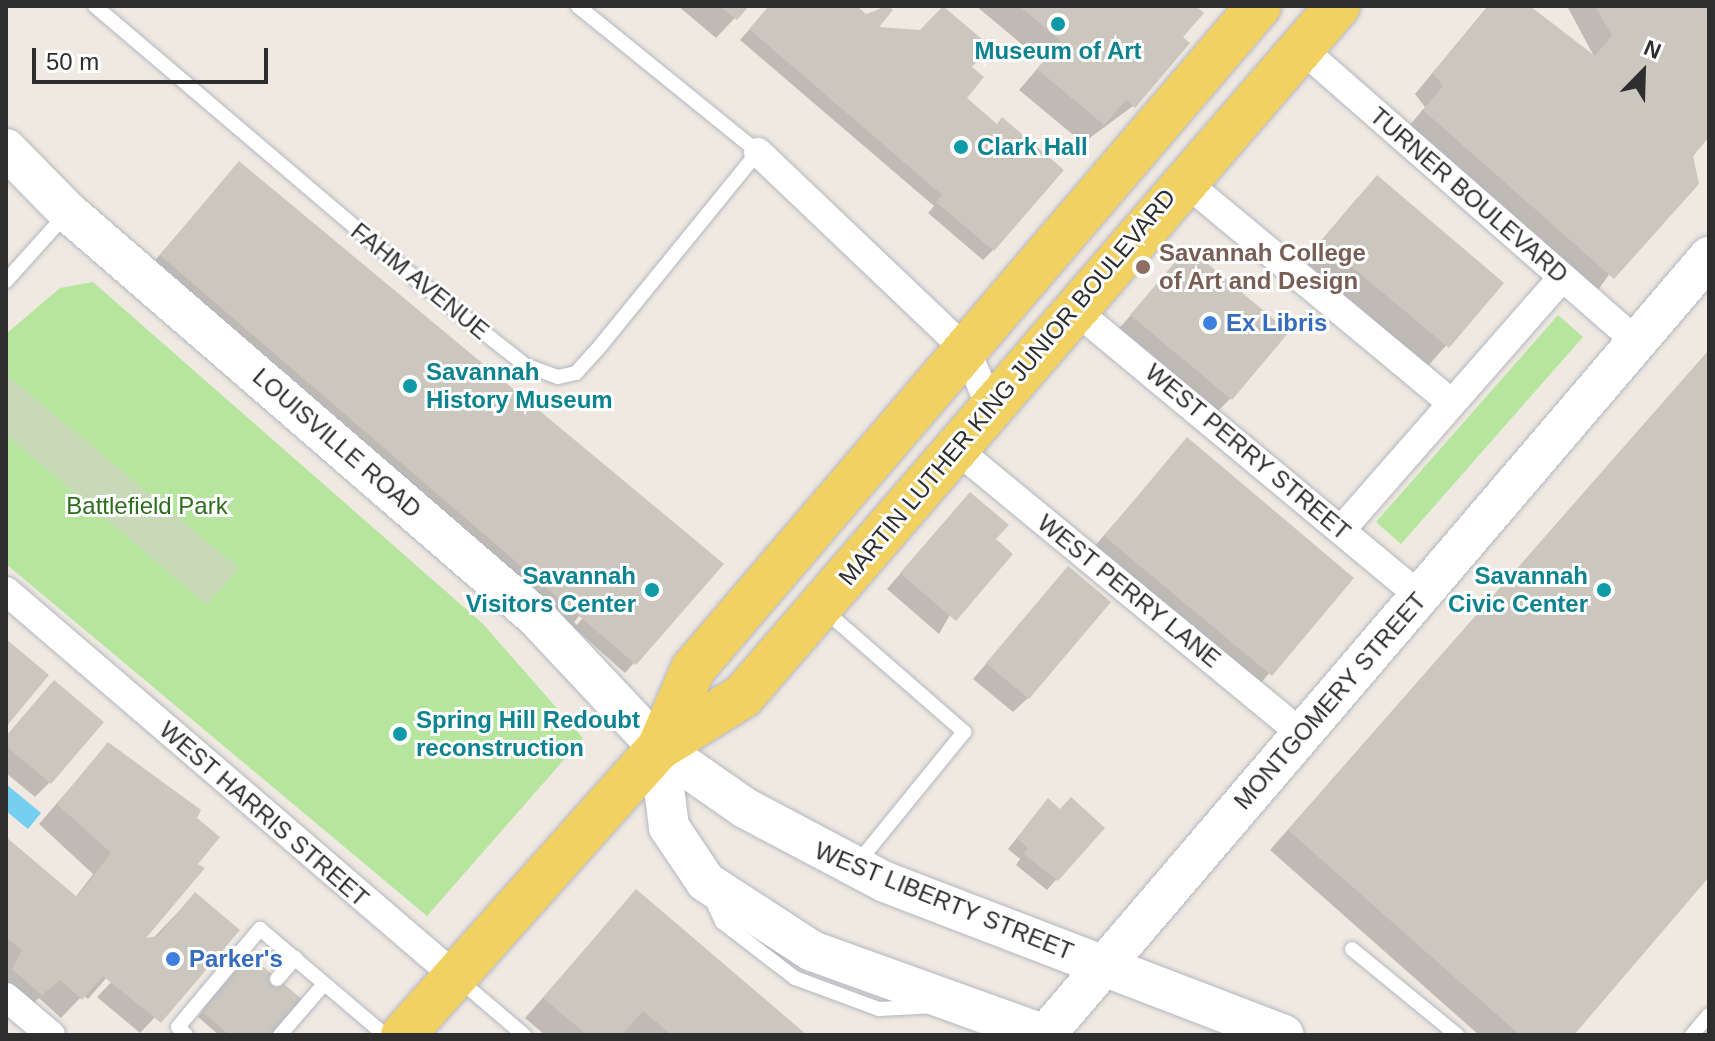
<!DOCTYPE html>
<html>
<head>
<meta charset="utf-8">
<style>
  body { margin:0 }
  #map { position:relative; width:1715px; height:1041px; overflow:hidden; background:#efe9e1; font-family:Helvetica,sans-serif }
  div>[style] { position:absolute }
  .green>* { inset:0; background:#b6e59e }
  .cemetery>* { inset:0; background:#c8d9b8 }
  .water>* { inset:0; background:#75cff0 }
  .shadow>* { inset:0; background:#0003 }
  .building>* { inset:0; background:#cbc7bf }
  .roads { filter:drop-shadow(0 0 2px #b4b7c1) drop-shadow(0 0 2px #b4b7c1) }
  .lane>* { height:14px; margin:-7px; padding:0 7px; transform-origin:7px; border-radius:7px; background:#fff }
  .street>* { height:28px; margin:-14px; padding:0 14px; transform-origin:14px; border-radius:14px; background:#fff }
  .secondary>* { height:40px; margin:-20px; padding:0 20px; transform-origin:20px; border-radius:20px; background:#fff }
  .primary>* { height:44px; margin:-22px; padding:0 22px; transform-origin:22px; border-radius:22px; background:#f2d163 }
  .dots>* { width:22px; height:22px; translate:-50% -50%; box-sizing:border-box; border:4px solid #fff; border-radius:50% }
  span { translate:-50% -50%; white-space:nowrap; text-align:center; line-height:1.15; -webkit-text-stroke:6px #fff; paint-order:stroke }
  .culture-label { font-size:24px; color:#0d838f; font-weight:700 }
  .left { translate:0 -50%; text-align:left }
  .right { translate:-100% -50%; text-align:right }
  .street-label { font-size:24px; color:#2e2e2e }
  .education-label { font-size:24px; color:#785e54; font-weight:700 }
  .shop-label { font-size:24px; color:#366cbe; font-weight:700 }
  .park-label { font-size:24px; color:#2c6e1b }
  .frame { position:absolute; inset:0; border:8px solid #2e2e2e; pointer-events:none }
  .north { position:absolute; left:1603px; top:32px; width:80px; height:80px; -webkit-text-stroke:6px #fff; paint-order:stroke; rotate:23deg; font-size:22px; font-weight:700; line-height:32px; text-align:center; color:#2e2e2e }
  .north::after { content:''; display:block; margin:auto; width:28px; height:36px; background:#2e2e2e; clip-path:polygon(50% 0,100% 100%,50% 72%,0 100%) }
  .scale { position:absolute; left:32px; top:48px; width:236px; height:36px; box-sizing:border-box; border:4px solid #2e2e2e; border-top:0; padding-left:10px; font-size:24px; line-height:28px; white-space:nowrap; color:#2e2e2e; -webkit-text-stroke:6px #fff; paint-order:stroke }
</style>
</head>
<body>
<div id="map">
  <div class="green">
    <i style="clip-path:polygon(93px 282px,483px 624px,583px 738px,427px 916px,6px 564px,6px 334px,60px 288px)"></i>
    <i style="clip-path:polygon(1558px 315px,1583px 337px,1401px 544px,1376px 522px)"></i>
  </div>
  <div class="cemetery">
    <i style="clip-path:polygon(6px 374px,239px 568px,207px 605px,6px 435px)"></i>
  </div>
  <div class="water">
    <i style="clip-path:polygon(6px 784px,41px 813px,28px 829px,6px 811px)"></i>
  </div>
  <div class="shadow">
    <i style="clip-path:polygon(678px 6px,746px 6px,716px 38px)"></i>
    <i style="clip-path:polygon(770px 6px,854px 6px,866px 16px,885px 6px,890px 10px,875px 29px,969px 67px,964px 98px,993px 250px,983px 260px,928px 213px,934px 206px,740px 40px)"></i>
    <i style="clip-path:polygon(976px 6px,1193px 6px,1133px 106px,1083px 143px,1019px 90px,1043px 62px)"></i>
    <i style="clip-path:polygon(1488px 6px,1526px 6px,1596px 60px,1567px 6px,1709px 6px,1709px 134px,1593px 297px,1405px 131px,1425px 107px,1415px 94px)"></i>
    <i style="clip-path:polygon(evenodd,239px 164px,721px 564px,625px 673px,570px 624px,561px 634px,142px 275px,239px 164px,653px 527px,658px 527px,577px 625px,574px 622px,653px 527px)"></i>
    <i style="clip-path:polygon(1358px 197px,1501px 283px,1428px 366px,1304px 261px)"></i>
    <i style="clip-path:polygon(1188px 249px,1231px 398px,1216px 413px,1117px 331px)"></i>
    <i style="clip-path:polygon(1709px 350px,1709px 874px,1571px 1035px,1479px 1035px,1270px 850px)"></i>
    <i style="clip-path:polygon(1187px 440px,1352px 578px,1251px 694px,1086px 556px)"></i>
    <i style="clip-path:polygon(955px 510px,993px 540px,939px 634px,887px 589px)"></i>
    <i style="clip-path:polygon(1068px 568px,1028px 698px,1013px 712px,973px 679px)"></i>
    <i style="clip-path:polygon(6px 736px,50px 782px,35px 797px,6px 773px)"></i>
    <i style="clip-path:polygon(108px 744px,194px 818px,196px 864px,202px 868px,88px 999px,83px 995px,61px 1018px,39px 998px,21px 1013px,6px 1000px,6px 840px,75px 898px,93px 874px,39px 824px)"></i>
    <i style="clip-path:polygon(1039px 810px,1102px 828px,1047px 890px,1016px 865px,1020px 859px,1008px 849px)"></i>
    <i style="clip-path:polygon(636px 891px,804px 1035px,545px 1035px,525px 1018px)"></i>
    <i style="clip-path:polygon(180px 910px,237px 930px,140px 1033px,97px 997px)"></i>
    <i style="clip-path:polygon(245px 962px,271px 1035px,219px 1035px,198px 1017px)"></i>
  </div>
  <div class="building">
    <i style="clip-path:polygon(720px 6px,749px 6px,737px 20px)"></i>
    <i style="clip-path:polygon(769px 6px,857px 6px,866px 14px,888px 6px,893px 10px,879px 27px,920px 30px,943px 6px,990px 46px,972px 67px,984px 77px,967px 98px,997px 124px,1002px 117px,1064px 170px,994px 251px,936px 202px,942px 195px,749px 29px)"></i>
    <i style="clip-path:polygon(1019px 6px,1196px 6px,1204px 13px,1183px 37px,1190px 43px,1135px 108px,1126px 100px,1104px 125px,1037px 69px,1061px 41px)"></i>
    <i style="clip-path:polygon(1489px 6px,1530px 6px,1595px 56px,1612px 35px,1595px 6px,1709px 6px,1709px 137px,1693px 156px,1699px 184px,1614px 279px,1423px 110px,1443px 86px,1433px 73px)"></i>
    <i style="clip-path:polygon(239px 161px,724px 564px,636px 665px,160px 255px)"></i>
    <i style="clip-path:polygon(1377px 175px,1504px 283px,1449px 348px,1321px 241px)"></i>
    <i style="clip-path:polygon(1188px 247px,1289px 332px,1232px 400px,1130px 315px)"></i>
    <i style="clip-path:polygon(1709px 350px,1709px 877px,1574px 1035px,1520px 1035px,1288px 830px)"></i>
    <i style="clip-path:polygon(1187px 437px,1354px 578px,1272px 676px,1104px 536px)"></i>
    <i style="clip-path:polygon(970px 492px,1009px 525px,996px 539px,1013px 554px,956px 621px,900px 573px)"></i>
    <i style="clip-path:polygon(1068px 566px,1111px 602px,1029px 699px,986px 663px)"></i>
    <i style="clip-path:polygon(6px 639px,49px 675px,6px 727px)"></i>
    <i style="clip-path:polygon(54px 680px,104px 722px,51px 784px,6px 746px,6px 736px)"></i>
    <i style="clip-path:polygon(108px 742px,201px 810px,197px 818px,220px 837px,198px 864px,205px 868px,146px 938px,158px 936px,195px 892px,240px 930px,161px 1023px,103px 976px,82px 1000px,60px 980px,42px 995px,12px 969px,22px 950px,6px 937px,6px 837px,77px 897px,111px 853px,57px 804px)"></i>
    <i style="clip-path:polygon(1071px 797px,1105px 828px,1058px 881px,1024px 854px,1028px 848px,1017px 838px,1048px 798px,1060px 809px)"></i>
    <i style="clip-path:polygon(636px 889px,807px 1035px,672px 1035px,643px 1011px,622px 1035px,587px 1035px,543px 998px)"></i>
    <i style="clip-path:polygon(249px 955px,303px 1000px,273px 1035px,229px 1035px,201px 1011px)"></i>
  </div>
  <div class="roads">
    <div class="lane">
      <i style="left:95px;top:6px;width:428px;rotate:40.4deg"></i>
      <i style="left:421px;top:283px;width:132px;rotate:38.3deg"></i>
      <i style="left:525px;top:365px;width:35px;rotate:20deg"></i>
      <i style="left:558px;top:377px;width:18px;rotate:-13deg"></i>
      <i style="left:576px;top:373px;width:31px;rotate:-48deg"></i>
      <i style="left:597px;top:350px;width:255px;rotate:-50.9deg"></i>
      <i style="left:758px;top:152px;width:232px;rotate:-141deg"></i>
      <i style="left:6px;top:281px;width:91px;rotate:-48.1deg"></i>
      <i style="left:822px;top:608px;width:189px;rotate:41.1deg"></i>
      <i style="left:964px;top:732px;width:171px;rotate:129.1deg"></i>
      <i style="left:711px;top:898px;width:26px;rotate:65deg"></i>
      <i style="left:722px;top:922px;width:92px;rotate:37.5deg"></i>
      <i style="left:795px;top:978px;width:90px;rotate:20.3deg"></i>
      <i style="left:879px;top:1009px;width:57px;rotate:-3deg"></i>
      <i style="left:1352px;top:949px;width:136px;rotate:39.3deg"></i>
      <i style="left:457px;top:978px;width:88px;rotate:40.4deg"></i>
      <i style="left:277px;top:979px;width:28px;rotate:-49deg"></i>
      <i style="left:186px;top:1035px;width:11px;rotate:-135deg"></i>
      <i style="left:178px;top:1027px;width:128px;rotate:-50.1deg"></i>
      <i style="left:260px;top:929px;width:164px;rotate:40.3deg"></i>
      <i style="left:280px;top:1035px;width:67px;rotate:-49.2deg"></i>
      <i style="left:1692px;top:1035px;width:26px;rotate:-50deg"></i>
    </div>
    <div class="street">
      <i style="left:1301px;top:48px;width:446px;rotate:41.2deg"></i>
      <i style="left:758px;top:152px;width:287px;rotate:43.6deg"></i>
      <i style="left:966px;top:350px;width:63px;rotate:66.7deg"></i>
      <i style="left:1183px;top:180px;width:349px;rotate:39.7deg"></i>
      <i style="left:1074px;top:309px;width:450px;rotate:39.7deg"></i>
      <i style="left:955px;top:448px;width:451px;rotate:39.5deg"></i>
      <i style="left:1342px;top:529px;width:334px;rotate:-48.8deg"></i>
      <i style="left:6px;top:591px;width:593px;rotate:40.62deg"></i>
      <i style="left:6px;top:997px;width:59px;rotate:40.2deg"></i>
    </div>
    <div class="secondary">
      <i style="left:6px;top:149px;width:88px;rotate:45.5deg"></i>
      <i style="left:68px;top:212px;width:619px;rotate:40.87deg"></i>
      <i style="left:536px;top:617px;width:180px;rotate:46.8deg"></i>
      <i style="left:659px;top:748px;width:105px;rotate:34.9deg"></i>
      <i style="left:745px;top:808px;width:158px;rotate:27.9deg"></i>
      <i style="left:885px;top:882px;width:427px;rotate:21deg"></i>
      <i style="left:659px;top:748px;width:80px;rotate:82.8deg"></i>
      <i style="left:669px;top:827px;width:66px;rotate:56.1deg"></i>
      <i style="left:706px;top:882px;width:126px;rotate:33.1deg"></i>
      <i style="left:812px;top:951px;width:248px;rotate:19.8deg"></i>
      <i style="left:1045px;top:1035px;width:1023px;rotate:-49.52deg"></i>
    </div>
    <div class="primary">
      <i style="left:659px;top:748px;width:86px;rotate:-66.7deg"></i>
      <i style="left:693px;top:669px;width:872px;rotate:-49.51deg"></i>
      <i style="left:403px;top:1035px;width:385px;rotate:-48.3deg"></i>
      <i style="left:659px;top:748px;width:99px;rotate:-31.8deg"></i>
      <i style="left:743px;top:696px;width:911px;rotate:-49.23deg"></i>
    </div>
  </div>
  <div class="dots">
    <i style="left:1058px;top:24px;background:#0f9aa8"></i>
    <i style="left:961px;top:147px;background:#0f9aa8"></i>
    <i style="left:1143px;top:267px;background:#8d6e63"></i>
    <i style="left:1210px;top:323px;background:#3f7fe0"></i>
    <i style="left:410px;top:386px;background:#0f9aa8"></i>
    <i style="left:652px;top:590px;background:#0f9aa8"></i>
    <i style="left:1604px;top:590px;background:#0f9aa8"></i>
    <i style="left:400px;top:734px;background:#0f9aa8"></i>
    <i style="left:173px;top:959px;background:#3f7fe0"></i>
  </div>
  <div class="culture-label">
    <span style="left:1058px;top:51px">Museum of Art</span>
    <span class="left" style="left:977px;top:147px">Clark Hall</span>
    <span class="left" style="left:426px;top:386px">Savannah<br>History Museum</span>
    <span class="right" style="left:636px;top:590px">Savannah<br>Visitors Center</span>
    <span class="right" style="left:1588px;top:590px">Savannah<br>Civic Center</span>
    <span class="left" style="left:416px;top:734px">Spring Hill Redoubt<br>reconstruction</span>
  </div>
  <div class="street-label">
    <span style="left:1469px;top:195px;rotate:41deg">TURNER BOULEVARD</span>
    <span style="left:420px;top:281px;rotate:39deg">FAHM AVENUE</span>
    <span style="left:1007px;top:387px;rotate:-50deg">MARTIN LUTHER KING JUNIOR BOULEVARD</span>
    <span style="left:337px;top:443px;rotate:41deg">LOUISVILLE ROAD</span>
    <span style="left:1248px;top:452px;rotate:40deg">WEST PERRY STREET</span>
    <span style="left:1129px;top:591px;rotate:39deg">WEST PERRY LANE</span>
    <span style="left:1330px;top:701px;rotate:-49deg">MONTGOMERY STREET</span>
    <span style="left:264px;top:814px;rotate:41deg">WEST HARRIS STREET</span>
    <span style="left:944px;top:901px;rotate:22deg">WEST LIBERTY STREET</span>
  </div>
  <div class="education-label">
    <span class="left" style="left:1159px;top:267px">Savannah College<br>of Art and Design</span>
  </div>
  <div class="shop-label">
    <span class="left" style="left:1226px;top:323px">Ex Libris</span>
    <span class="left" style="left:189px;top:959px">Parker's</span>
  </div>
  <div class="park-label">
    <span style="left:147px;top:506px">Battlefield Park</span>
  </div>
  <div class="frame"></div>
  <div class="north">N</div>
  <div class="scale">50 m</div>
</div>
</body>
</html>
